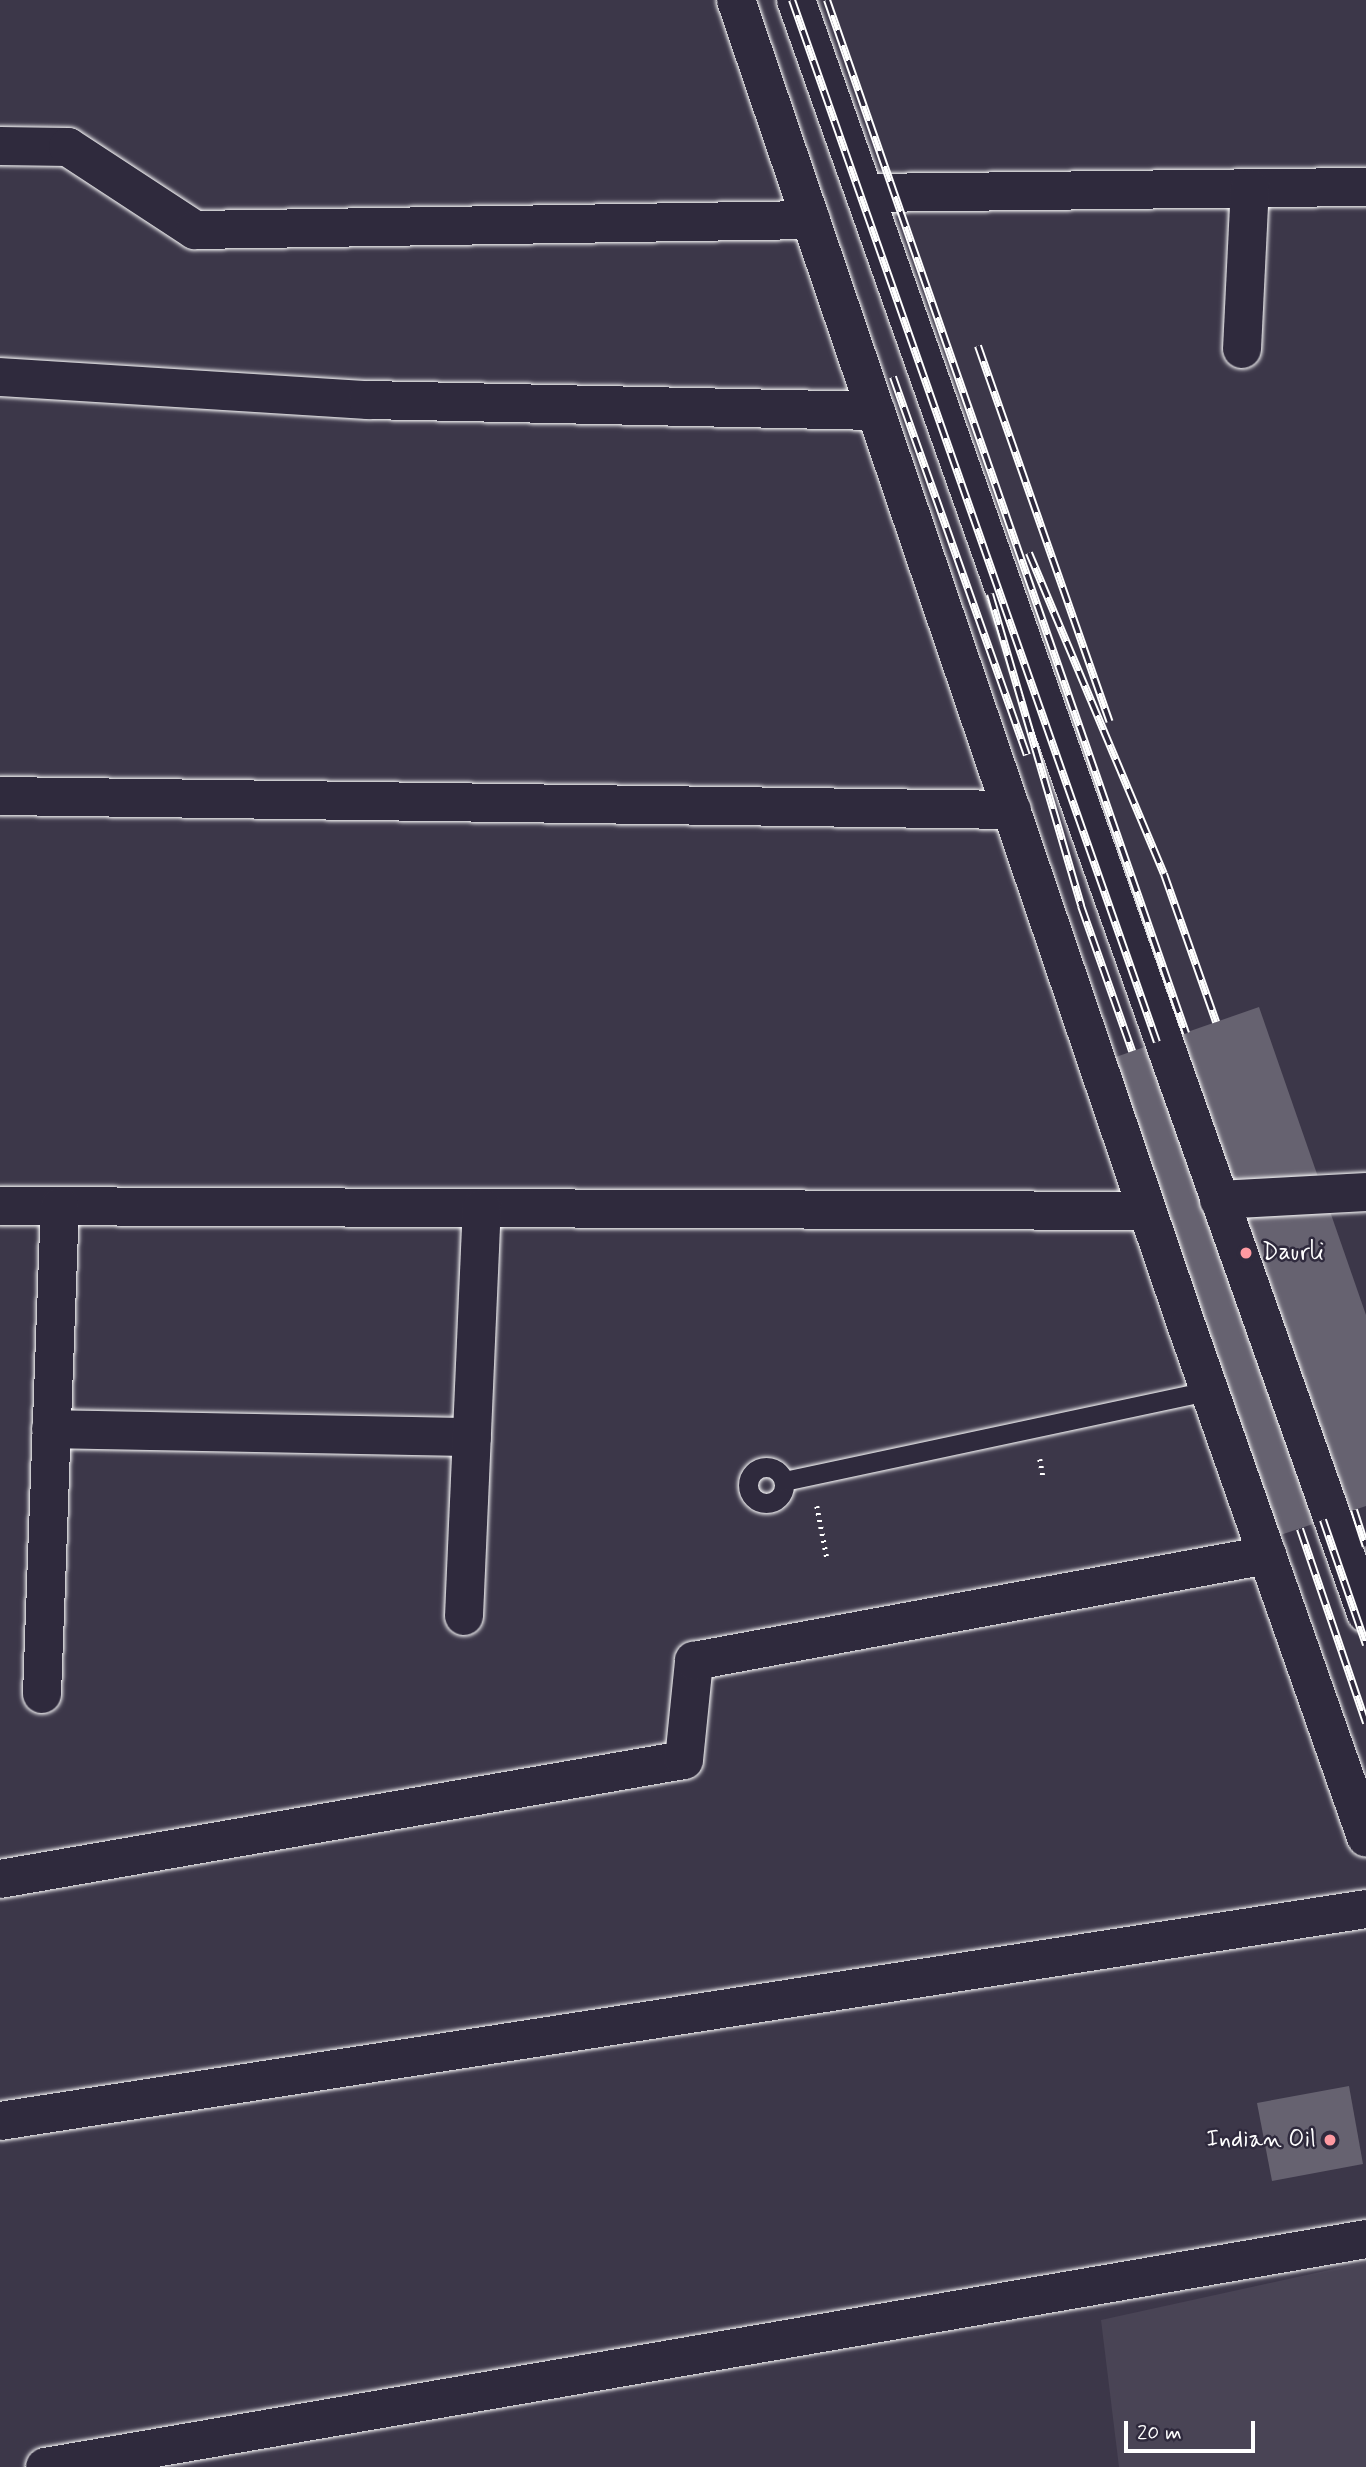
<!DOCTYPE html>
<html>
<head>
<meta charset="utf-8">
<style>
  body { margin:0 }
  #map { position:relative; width:1366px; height:2467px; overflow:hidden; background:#3c3749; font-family:Mynerve,sans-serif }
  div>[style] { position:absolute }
  .built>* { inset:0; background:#494455 }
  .building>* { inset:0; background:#666270 }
  .path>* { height:4.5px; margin-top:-2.25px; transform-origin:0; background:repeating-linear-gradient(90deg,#fff 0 2px,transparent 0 7px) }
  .roads { filter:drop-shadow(0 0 2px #fff) drop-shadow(0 0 2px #fff) }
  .service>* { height:19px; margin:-9.5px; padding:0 9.5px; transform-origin:9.5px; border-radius:9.5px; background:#2f2a3d }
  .service>.ring { margin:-9.5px; padding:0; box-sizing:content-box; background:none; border:19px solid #2f2a3d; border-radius:50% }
  .minor>* { height:38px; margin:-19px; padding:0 19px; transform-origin:19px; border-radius:19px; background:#2f2a3d }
  .primary>* { height:38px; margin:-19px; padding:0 19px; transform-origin:19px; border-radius:19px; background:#2f2a3d }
  .rail>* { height:8px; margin-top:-4px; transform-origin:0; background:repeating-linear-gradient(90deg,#2f2a3d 0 16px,#fff 0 32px); box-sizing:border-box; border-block:2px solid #fff }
  .dots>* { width:19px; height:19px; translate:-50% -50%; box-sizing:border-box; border:4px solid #2f2a3d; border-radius:50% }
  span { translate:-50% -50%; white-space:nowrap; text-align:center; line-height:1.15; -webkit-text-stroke:5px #2f2a3d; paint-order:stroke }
  .poi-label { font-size:24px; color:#fff }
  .left { translate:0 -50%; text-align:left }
  .right { translate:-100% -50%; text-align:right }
  .scale { position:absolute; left:1124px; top:2421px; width:131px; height:32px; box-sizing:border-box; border:4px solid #fff; border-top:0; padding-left:9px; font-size:21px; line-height:24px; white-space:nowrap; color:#fff; -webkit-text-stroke:5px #2f2a3d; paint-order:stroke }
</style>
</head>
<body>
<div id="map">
  <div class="built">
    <i style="clip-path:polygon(1366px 2262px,1366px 2467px,1119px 2467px,1101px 2320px)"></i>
  </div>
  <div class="building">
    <i style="clip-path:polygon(1259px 1007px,1366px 1315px,1366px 1506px,1254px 1544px,1090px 1066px)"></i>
    <i style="clip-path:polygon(1349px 2086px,1363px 2164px,1272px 2181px,1257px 2103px)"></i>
  </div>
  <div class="path">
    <i style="left:1040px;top:1459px;width:17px;rotate:80deg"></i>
    <i style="left:817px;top:1506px;width:53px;rotate:79.1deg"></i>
  </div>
  <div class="roads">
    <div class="service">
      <i class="ring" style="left:748px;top:1467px;width:17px;height:17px"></i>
      <i style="left:784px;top:1481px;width:434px;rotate:-12deg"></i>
    </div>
    <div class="minor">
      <i style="left:0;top:146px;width:68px;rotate:0.8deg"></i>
      <i style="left:68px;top:147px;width:152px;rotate:33.2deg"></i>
      <i style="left:195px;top:230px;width:616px;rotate:-0.93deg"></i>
      <i style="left:867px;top:193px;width:499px;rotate:-0.7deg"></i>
      <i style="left:1242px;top:349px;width:161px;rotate:-87.2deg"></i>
      <i style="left:0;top:377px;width:369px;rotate:3.6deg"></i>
      <i style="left:368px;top:400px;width:508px;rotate:1.24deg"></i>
      <i style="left:0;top:796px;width:1012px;rotate:0.79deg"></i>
      <i style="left:1219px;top:1200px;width:147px;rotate:-3.1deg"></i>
      <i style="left:0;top:1206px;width:1147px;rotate:0.25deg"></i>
      <i style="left:51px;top:1429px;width:421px;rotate:1.1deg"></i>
      <i style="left:464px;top:1616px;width:408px;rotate:-87.5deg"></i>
      <i style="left:42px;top:1694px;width:488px;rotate:-87.9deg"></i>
      <i style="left:0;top:1879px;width:694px;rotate:-9.87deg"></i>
      <i style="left:684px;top:1760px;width:100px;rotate:-84.2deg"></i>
      <i style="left:694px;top:1661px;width:583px;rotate:-10.48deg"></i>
      <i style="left:0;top:2121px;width:1382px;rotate:-8.82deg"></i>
      <i style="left:45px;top:2467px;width:1341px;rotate:-9.79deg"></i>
    </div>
    <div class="primary">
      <i style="left:736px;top:0;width:1402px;rotate:71.23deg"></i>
      <i style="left:1187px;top:1327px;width:541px;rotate:70.66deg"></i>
      <i style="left:796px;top:0;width:1711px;rotate:70.54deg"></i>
    </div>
  </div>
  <div class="rail">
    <i style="left:792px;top:0;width:1104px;rotate:70.7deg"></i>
    <i style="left:827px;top:0;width:1094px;rotate:70.84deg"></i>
    <i style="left:978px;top:346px;width:398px;rotate:70.7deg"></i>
    <i style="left:893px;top:377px;width:401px;rotate:70.5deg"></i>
    <i style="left:1029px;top:553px;width:348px;rotate:67.2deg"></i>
    <i style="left:1164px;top:874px;width:157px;rotate:70.6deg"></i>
    <i style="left:990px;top:594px;width:325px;rotate:73.7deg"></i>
    <i style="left:1081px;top:906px;width:154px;rotate:70.6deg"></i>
    <i style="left:1354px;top:1510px;width:38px;rotate:72deg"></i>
    <i style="left:1323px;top:1520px;width:132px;rotate:71deg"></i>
    <i style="left:1300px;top:1529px;width:205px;rotate:71.2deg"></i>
  </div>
  <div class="dots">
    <i style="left:1246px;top:1253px;background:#ff9aa2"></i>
    <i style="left:1330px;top:2140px;background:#ff9aa2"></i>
  </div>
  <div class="poi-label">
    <span class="left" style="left:1262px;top:1253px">Daurli</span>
    <span class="right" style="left:1316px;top:2140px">Indian Oil</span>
  </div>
  <div class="scale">20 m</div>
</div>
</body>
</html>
